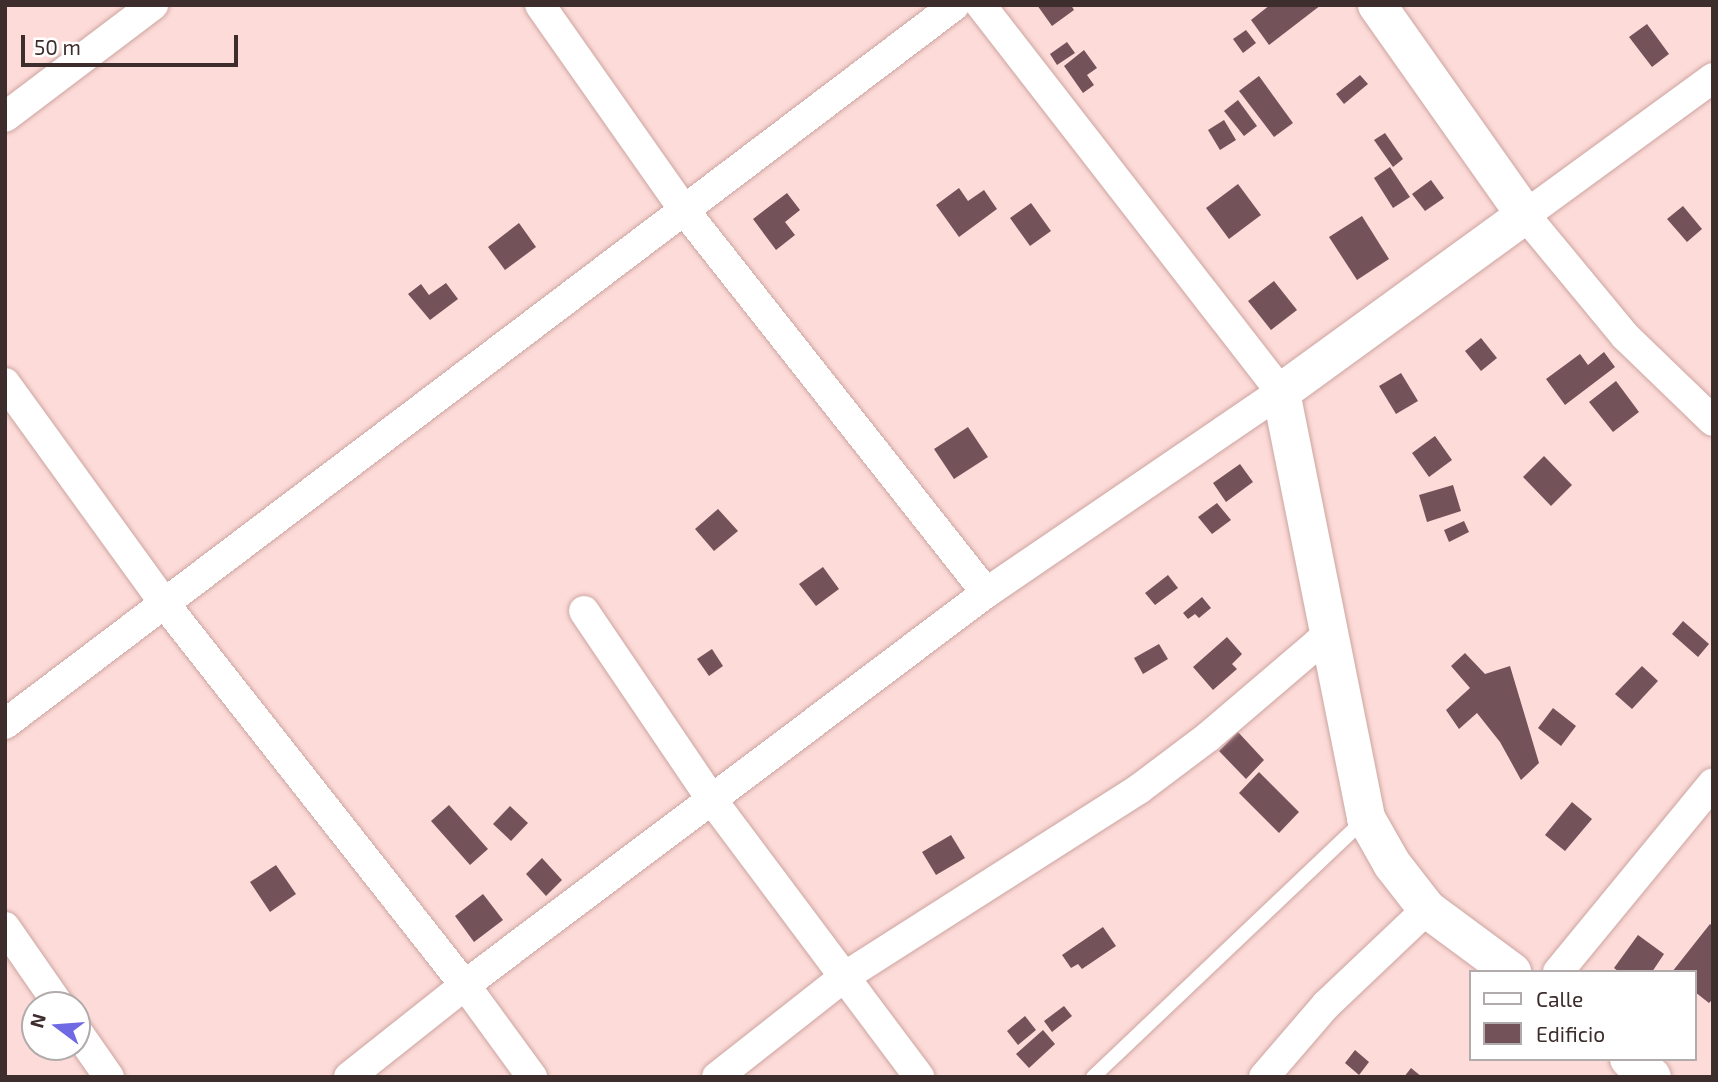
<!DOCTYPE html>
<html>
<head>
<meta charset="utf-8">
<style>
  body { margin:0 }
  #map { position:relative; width:1718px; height:1082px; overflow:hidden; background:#fddbd8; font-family:"Exo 2",sans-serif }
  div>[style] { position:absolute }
  .building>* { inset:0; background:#74525a }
  .roads { filter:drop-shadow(0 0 2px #cca5a1) drop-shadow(0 0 2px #cca5a1) }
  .lane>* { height:14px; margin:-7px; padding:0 7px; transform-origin:7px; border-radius:7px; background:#fff }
  .street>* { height:30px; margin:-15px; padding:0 15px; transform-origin:15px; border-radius:15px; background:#fff }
  .secondary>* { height:38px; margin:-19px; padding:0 19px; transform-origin:19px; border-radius:19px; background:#fff }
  span { translate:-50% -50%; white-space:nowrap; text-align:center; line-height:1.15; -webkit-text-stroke:7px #fff; paint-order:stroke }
  .frame { position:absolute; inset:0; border:7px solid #3d2d2c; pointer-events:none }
  .legend { position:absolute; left:1469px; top:970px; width:228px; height:91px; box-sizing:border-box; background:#fff; border:2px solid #b1abab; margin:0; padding:9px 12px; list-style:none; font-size:21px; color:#3d2d2c }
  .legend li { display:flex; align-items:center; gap:14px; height:35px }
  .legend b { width:35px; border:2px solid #b1abab }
  .north { position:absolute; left:21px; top:991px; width:70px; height:70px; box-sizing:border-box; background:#fff; border:2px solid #b1abab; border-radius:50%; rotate:286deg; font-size:19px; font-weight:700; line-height:28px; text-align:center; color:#3d2d2c }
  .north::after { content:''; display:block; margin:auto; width:24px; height:32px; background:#6f69e4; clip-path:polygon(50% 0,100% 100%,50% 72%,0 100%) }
  .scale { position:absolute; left:21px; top:35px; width:217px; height:32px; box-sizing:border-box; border:4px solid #3d2d2c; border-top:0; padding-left:9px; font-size:21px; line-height:24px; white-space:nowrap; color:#3d2d2c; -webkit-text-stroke:5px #fff; paint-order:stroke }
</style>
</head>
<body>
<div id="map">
  <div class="building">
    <i style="clip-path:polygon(1037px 5px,1071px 5px,1074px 10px,1052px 26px)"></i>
    <i style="clip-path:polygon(1270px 5px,1321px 5px,1269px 45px,1251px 20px)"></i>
    <i style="clip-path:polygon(1647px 24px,1669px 54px,1652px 67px,1629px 37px)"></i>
    <i style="clip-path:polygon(1246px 30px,1256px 43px,1243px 53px,1233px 39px)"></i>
    <i style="clip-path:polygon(1067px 42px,1075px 53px,1057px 65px,1050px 54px)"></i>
    <i style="clip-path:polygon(1084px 50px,1097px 68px,1087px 75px,1094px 85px,1083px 93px,1064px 66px)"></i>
    <i style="clip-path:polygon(1360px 75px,1368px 84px,1344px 104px,1336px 94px)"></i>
    <i style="clip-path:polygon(1259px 76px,1293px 123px,1274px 137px,1239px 91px)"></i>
    <i style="clip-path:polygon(1238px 100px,1257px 126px,1244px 136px,1224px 111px)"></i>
    <i style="clip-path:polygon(1224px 120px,1236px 140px,1220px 150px,1208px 130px)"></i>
    <i style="clip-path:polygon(1385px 133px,1403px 159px,1393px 167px,1374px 140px)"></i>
    <i style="clip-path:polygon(1390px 167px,1410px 197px,1393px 208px,1374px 178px)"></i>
    <i style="clip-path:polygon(1431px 180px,1444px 198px,1425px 211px,1412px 194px)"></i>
    <i style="clip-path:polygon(1238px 184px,1261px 215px,1229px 239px,1206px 208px)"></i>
    <i style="clip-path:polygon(959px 188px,968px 201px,984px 190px,997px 209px,959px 237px,936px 205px)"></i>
    <i style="clip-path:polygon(787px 193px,800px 210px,785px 222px,795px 235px,776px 250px,753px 219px)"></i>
    <i style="clip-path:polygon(1031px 203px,1051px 231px,1030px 246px,1010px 218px)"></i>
    <i style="clip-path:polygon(1683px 206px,1702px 229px,1687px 242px,1667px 219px)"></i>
    <i style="clip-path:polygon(1362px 216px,1389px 259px,1357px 280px,1329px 237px)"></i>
    <i style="clip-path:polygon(519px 223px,536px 247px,505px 270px,488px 247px)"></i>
    <i style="clip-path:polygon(1274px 281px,1297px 310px,1271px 330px,1248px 301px)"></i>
    <i style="clip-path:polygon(446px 283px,458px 299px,430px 320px,408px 294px,421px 284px,429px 295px)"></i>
    <i style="clip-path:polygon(1481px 338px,1497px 358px,1481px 371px,1465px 351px)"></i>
    <i style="clip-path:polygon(1604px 352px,1615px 367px,1565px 405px,1546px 379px,1580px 354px,1588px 365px)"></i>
    <i style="clip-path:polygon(1401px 373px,1418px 401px,1396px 414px,1379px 386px)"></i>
    <i style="clip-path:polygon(1616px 381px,1639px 412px,1613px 432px,1589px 402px)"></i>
    <i style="clip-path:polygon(968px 427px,988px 457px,954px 479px,934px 449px)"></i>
    <i style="clip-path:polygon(1435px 436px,1452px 460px,1429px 477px,1412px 453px)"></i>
    <i style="clip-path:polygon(1544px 456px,1572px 485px,1551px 506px,1523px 477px)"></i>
    <i style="clip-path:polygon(1240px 464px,1253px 482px,1226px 502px,1213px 483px)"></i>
    <i style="clip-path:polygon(1453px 485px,1461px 511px,1427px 522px,1419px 495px)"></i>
    <i style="clip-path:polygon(1217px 503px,1231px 520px,1212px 534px,1198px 517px)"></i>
    <i style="clip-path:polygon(718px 509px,738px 531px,714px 551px,695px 529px)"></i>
    <i style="clip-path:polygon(1464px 521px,1469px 532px,1449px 542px,1444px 530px)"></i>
    <i style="clip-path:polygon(823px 567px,839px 589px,816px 606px,799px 584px)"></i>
    <i style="clip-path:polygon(1168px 575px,1178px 588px,1155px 605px,1145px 593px)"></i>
    <i style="clip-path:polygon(1202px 597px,1211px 608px,1199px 618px,1195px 614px,1188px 619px,1183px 613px)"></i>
    <i style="clip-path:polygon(1683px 621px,1709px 644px,1698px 657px,1672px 634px)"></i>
    <i style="clip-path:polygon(1227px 637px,1242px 654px,1232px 664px,1237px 669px,1213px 690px,1193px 667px)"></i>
    <i style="clip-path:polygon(1159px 644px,1168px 659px,1143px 674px,1134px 658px)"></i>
    <i style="clip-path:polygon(712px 649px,723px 666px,709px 676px,697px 659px)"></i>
    <i style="clip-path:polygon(1465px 653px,1485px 674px,1510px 666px,1539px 763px,1521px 780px,1500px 742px,1477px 713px,1459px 729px,1446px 710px,1470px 688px,1451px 666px)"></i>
    <i style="clip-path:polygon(1642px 666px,1658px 681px,1632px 709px,1615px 694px)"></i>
    <i style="clip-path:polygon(1553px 708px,1576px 726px,1561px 746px,1538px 728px)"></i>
    <i style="clip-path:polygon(1238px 732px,1264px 760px,1246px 779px,1219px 751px)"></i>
    <i style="clip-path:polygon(1259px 772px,1299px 812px,1279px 833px,1239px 793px)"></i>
    <i style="clip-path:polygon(1572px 802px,1592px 819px,1565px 851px,1545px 835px)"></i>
    <i style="clip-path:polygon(449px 805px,488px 849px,470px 865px,431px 821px)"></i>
    <i style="clip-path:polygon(510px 806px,528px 823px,511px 841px,493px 824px)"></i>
    <i style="clip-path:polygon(951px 835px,965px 858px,936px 875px,922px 852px)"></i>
    <i style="clip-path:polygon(542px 858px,562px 880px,546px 896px,526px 874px)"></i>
    <i style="clip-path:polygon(276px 865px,296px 894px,270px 912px,250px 882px)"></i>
    <i style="clip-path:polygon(483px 894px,503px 920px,474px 942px,455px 916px)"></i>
    <i style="clip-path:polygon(1710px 924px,1713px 926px,1713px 999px,1709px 1003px,1695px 992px,1695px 972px,1672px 972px)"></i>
    <i style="clip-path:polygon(1103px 927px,1116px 946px,1082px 969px,1078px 964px,1071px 968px,1062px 955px)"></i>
    <i style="clip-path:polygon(1638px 935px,1664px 954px,1652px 972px,1619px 972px,1614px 968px)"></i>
    <i style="clip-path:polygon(1064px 1006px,1072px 1016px,1052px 1032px,1044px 1021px)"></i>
    <i style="clip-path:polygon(1025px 1016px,1036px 1030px,1018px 1045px,1007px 1031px)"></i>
    <i style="clip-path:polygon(1043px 1030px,1055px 1044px,1029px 1068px,1016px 1054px)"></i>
    <i style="clip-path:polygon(1355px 1050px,1369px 1062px,1359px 1075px,1345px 1063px)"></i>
    <i style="clip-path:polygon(1411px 1068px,1422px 1077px,1404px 1077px)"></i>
  </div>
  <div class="roads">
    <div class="lane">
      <i style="left:1093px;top:1077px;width:375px;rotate:-43.5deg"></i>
    </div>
    <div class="street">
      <i style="left:540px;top:5px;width:251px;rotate:54.9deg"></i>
      <i style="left:684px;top:210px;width:488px;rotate:51.7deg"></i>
      <i style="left:1713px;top:78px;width:233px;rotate:143.9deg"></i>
      <i style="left:1525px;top:215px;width:157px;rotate:50.4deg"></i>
      <i style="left:1625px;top:336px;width:122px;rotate:44deg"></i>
      <i style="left:5px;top:117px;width:186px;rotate:-37.1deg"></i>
      <i style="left:5px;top:383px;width:271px;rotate:54.1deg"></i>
      <i style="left:164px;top:603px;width:486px;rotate:51.8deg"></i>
      <i style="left:465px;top:985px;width:114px;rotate:53.9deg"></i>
      <i style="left:584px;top:611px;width:228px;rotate:55.9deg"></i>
      <i style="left:712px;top:800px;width:346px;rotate:53.2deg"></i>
      <i style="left:5px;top:724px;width:1191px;rotate:-37.12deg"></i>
      <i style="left:5px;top:927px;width:95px;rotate:55.3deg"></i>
      <i style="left:1558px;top:972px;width:244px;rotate:-50.6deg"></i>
      <i style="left:77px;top:1031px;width:56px;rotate:55.2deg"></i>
      <i style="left:349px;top:1077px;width:148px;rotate:-38.4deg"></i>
      <i style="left:465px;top:985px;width:652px;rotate:-36.96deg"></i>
      <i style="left:986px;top:593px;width:357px;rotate:-34.3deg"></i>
      <i style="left:1281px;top:392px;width:490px;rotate:-127.8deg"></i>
      <i style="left:717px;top:1077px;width:162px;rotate:-38.2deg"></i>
      <i style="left:844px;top:977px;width:350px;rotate:-32.5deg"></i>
      <i style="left:1139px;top:789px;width:86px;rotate:-37deg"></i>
      <i style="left:1208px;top:737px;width:145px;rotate:-40.5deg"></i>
      <i style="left:1318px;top:643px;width:13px;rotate:-27deg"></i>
      <i style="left:1264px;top:1077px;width:95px;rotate:-49.3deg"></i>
      <i style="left:1326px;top:1005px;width:139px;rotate:-43.5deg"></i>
    </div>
    <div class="secondary">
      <i style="left:1377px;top:5px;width:257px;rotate:54.8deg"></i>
      <i style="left:1525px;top:215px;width:301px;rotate:144deg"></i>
      <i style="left:1281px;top:392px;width:434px;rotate:78.7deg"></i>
      <i style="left:1366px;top:818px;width:53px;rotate:60.5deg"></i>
      <i style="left:1392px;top:864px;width:57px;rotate:52.1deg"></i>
      <i style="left:1427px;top:909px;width:106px;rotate:36.5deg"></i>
      <i style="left:1629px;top:1059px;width:29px;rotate:38deg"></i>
    </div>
  </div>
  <div class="frame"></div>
  <ul class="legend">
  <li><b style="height:9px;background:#fff"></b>Calle</li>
  <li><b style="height:19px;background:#74525a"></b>Edificio</li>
  </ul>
  <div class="north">N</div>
  <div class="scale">50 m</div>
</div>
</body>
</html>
